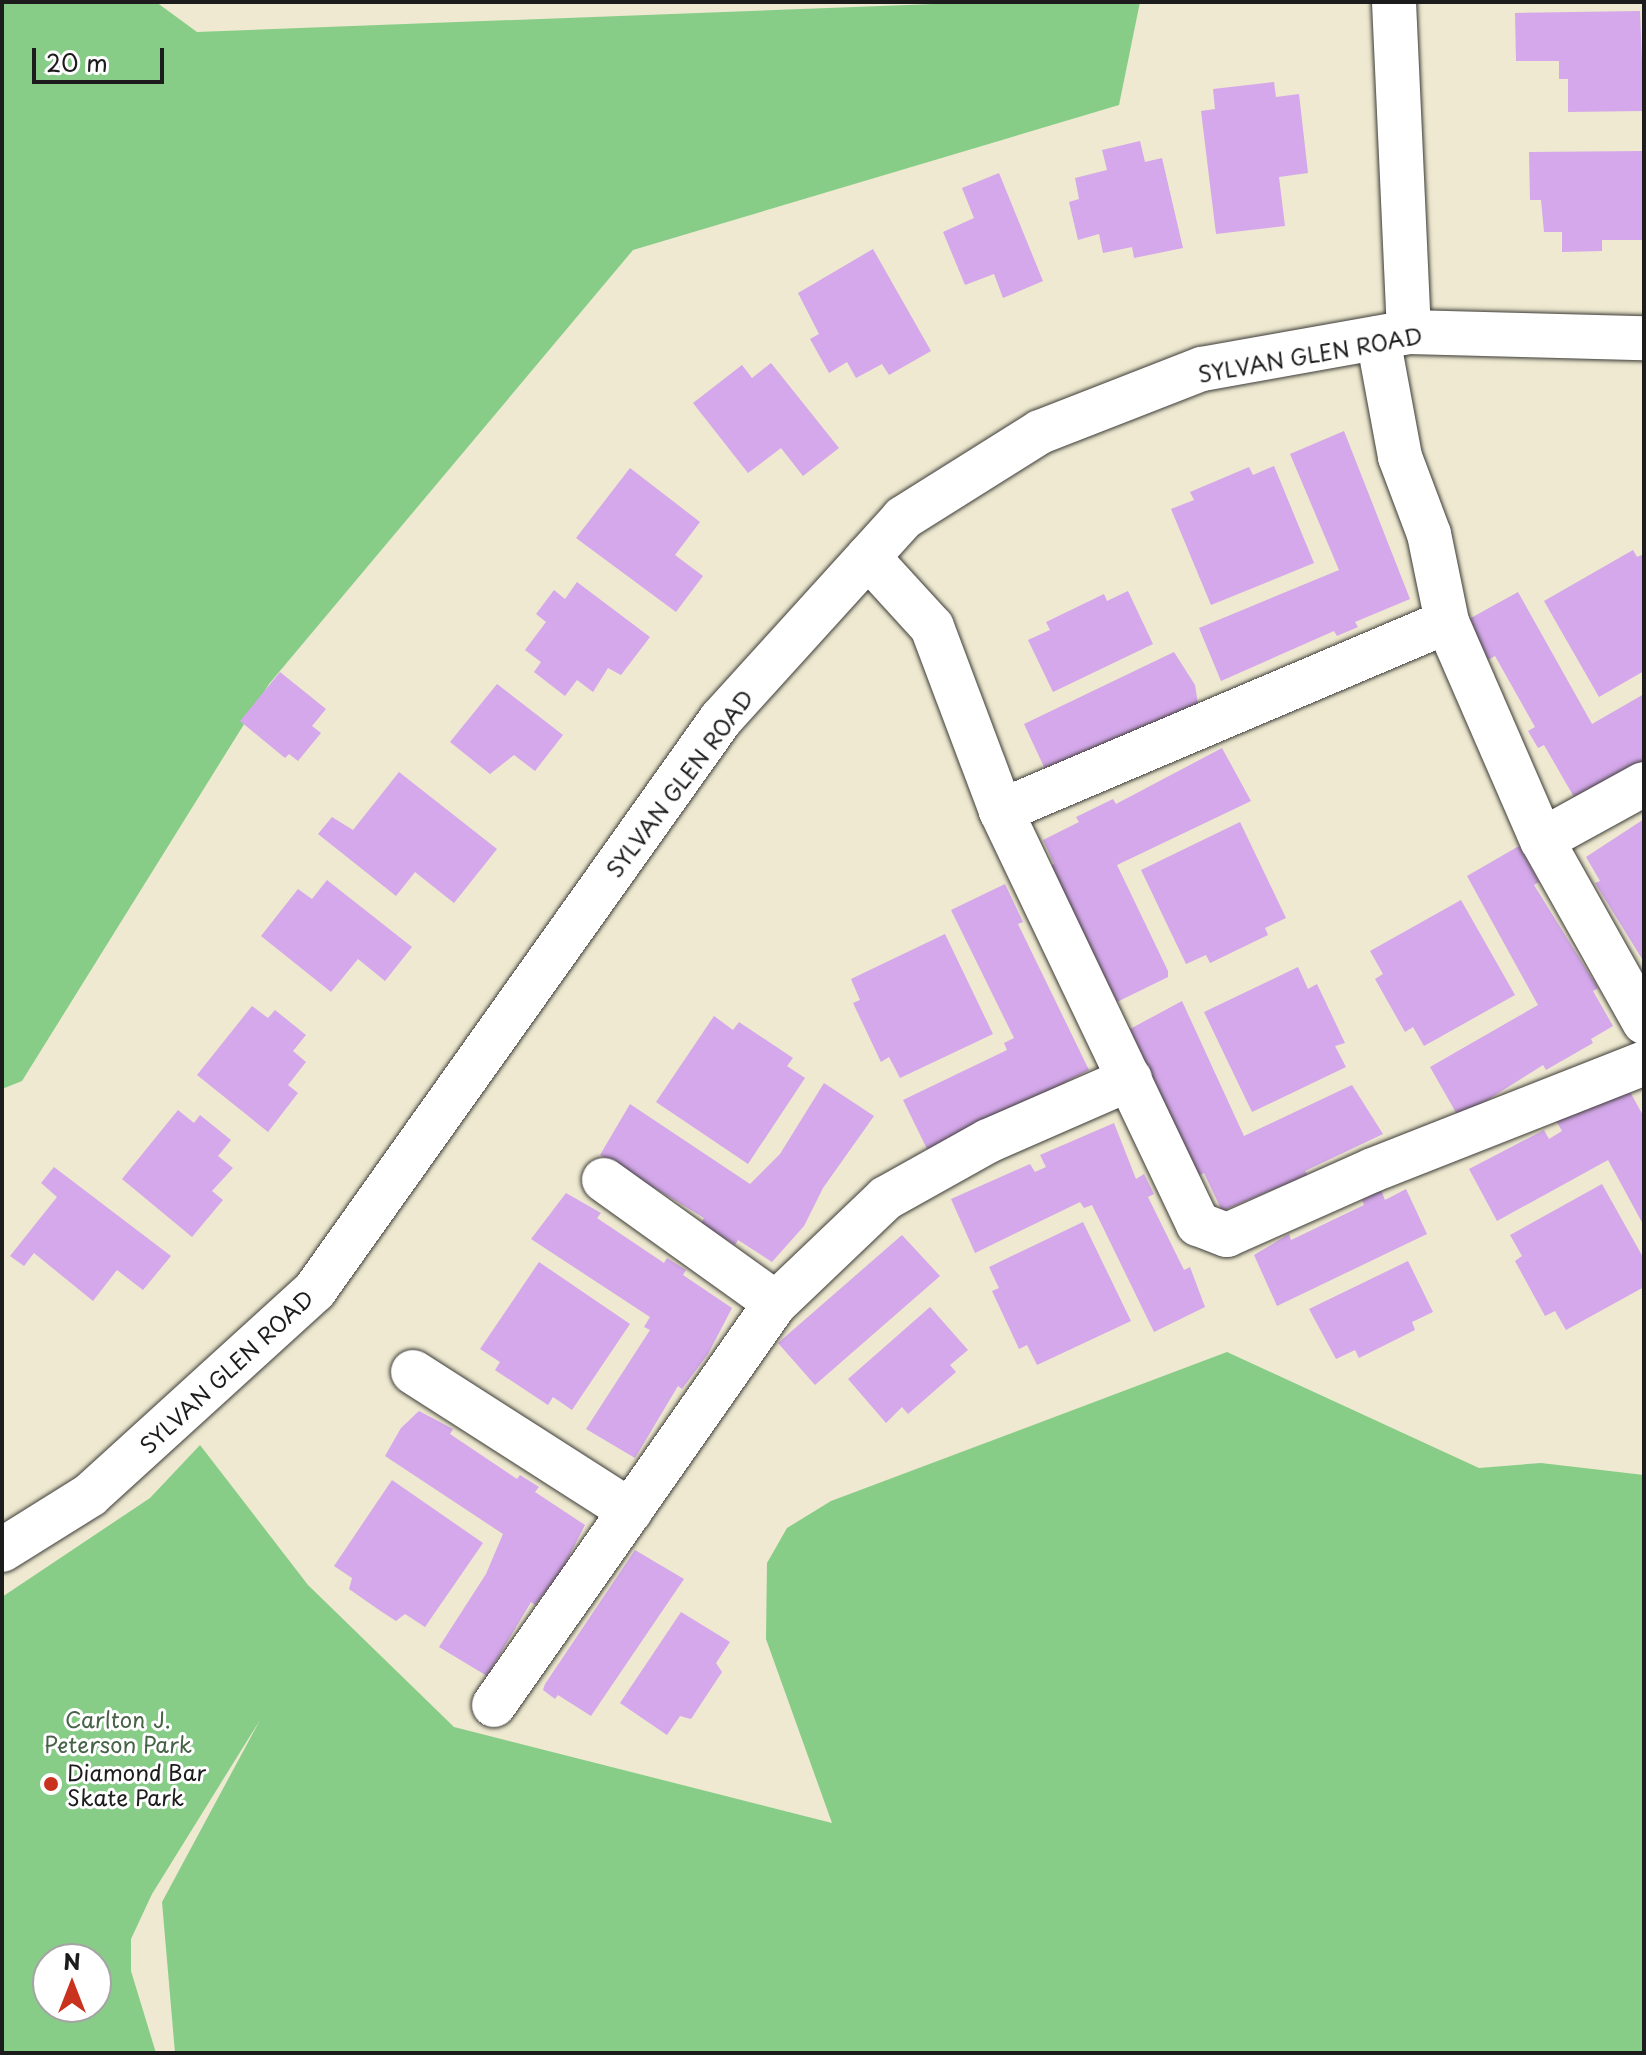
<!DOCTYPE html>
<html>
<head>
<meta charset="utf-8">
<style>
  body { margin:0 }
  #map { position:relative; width:1646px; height:2055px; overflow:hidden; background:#eee9d0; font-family:"Playpen Sans",sans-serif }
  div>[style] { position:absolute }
  .green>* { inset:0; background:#87cd88 }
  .building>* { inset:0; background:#d4a8ea }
  .roads { filter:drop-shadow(0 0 2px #3c3b37) drop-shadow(0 0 2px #3c3b37) }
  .minor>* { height:44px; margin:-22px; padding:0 22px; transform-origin:22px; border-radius:22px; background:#fff }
  .dots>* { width:22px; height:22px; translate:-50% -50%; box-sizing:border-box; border:4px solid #fff; border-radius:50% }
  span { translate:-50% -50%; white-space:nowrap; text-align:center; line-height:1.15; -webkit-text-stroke:6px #fff; paint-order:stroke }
  .street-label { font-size:22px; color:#1c1c1c }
  .park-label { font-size:22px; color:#476347 }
  .poi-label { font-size:22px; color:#1c1c1c }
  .left { translate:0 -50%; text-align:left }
  .frame { position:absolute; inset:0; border:4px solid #1c1c1c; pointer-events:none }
  .north { position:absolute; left:32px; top:1943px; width:80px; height:80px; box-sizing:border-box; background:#fff; border:2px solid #a4a4a4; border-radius:50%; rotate:0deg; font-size:22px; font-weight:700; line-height:32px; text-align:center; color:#1c1c1c }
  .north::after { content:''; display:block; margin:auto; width:28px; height:36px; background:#c8321e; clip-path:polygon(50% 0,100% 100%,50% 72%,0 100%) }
  .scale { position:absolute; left:32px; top:48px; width:132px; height:36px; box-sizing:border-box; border:4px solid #1c1c1c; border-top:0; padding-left:10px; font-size:24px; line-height:28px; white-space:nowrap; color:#1c1c1c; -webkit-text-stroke:6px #fff; paint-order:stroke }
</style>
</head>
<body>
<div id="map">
  <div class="green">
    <i style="clip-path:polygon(2px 2px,156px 2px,197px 32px,986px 2px,1140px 2px,1119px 105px,633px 250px,269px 684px,22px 1081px,2px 1089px)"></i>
    <i style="clip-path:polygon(evenodd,1227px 1352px,1479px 1468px,1541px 1463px,1644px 1475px,1644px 2053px,175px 2053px,162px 1902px,260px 1720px,152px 1894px,131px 1939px,131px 1971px,156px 2053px,2px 2053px,2px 1597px,150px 1498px,200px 1445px,308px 1585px,454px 1727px,832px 1823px,766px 1639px,767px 1563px,787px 1528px,831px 1501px,1227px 1352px,96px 1959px,96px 2007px,48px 2007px,48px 1959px,96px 1959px)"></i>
  </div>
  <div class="building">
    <i style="clip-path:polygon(1640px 11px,1644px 111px,1568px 112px,1568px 79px,1559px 79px,1559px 61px,1516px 61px,1515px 13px)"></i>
    <i style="clip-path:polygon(1274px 82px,1276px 97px,1299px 94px,1308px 173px,1279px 177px,1285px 226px,1216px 234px,1201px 111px,1215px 109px,1213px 89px)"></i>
    <i style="clip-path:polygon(1140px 141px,1145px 162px,1162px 158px,1183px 248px,1134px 258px,1132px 247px,1103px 253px,1099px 234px,1078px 240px,1069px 202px,1079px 199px,1075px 178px,1107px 170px,1102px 150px)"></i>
    <i style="clip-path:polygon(1644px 151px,1644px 240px,1602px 240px,1602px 251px,1562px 252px,1562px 232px,1544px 232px,1541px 200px,1530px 200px,1529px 152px)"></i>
    <i style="clip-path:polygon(999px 173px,1043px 281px,1003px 298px,994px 274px,965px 285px,943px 232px,974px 218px,962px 188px)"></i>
    <i style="clip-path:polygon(873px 249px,931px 351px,889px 375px,882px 364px,856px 378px,847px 362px,829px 373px,810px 339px,819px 334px,798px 293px)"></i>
    <i style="clip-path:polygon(771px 363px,839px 448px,803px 476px,781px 448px,748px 473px,693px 403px,742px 365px,752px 378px)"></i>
    <i style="clip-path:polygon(1344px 431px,1410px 599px,1355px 622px,1358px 627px,1337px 636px,1334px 631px,1221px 681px,1199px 628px,1339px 570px,1290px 454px)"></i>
    <i style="clip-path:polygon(1274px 466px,1314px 563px,1211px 605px,1171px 509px,1194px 500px,1190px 492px,1249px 467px,1253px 475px)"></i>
    <i style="clip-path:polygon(630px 468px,700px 522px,675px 555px,703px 576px,676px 612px,576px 538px)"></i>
    <i style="clip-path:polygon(1633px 550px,1637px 557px,1644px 554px,1644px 671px,1599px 697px,1544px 601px)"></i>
    <i style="clip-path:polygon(577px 582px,650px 637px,621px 675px,608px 668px,593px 692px,577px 680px,565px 696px,534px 672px,541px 662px,525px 650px,546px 622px,536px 614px,554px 590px,565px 599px)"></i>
    <i style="clip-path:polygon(1128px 591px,1153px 644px,1053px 692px,1028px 640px,1050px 630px,1046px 622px,1104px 594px,1107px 601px)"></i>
    <i style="clip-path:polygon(1518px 592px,1592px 724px,1644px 694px,1644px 762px,1574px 797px,1544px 745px,1538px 748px,1528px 731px,1535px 727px,1495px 656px,1488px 660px,1469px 619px)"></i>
    <i style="clip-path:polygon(1174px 652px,1195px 685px,1198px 704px,1051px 774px,1045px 769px,1024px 724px)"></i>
    <i style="clip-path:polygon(280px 672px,326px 709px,312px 726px,321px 733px,298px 761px,289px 754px,285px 758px,240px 721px)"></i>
    <i style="clip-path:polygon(497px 684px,563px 735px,535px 771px,514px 755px,490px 774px,450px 742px)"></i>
    <i style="clip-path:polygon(1222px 748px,1251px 801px,1117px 865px,1168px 971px,1168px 977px,1117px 1002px,1050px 866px,1054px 864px,1043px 840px,1079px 822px,1076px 817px,1113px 799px,1116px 804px)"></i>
    <i style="clip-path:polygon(399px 772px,497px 849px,454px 903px,415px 872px,396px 896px,318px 834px,332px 817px,353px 830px)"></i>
    <i style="clip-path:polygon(1644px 819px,1644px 962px,1595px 883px,1600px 881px,1586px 857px)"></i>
    <i style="clip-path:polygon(1240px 822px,1286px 918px,1265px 928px,1268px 935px,1210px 963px,1206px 955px,1186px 964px,1141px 870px)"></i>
    <i style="clip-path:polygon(1519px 846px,1539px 882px,1534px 885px,1598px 988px,1593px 991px,1613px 1026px,1591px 1039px,1593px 1043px,1546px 1070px,1543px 1065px,1459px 1118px,1430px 1067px,1538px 1005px,1467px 876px)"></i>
    <i style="clip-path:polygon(327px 880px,412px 947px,385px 981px,358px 959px,331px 992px,261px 936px,298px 889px,312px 899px)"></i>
    <i style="clip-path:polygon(1005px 884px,1023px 922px,1018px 924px,1089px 1070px,1064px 1083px,1067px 1088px,929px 1153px,903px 1100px,1007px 1050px,1004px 1043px,1014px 1038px,951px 910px)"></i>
    <i style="clip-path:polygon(1461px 900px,1515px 995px,1424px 1046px,1413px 1027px,1405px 1032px,1375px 979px,1383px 974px,1370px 951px)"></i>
    <i style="clip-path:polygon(945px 934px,993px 1034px,900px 1078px,889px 1057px,881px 1062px,853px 1003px,860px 1000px,851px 979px)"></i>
    <i style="clip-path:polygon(1298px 967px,1308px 989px,1317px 984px,1345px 1043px,1335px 1046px,1346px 1067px,1252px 1112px,1204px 1012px)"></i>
    <i style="clip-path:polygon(1182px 1001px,1244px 1136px,1352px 1085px,1383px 1134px,1305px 1171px,1308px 1175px,1222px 1211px,1204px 1173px,1198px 1176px,1130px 1029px)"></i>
    <i style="clip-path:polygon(252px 1006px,268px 1018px,275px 1010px,306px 1035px,293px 1051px,306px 1062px,288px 1085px,298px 1093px,268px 1132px,197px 1075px)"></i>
    <i style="clip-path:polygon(714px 1016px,733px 1030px,739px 1022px,793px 1058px,787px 1066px,805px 1078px,748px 1164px,656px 1102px)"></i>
    <i style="clip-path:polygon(824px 1083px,874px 1116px,823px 1188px,804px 1226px,772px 1262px,738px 1240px,735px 1245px,701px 1223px,704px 1218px,600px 1155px,630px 1104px,750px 1184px,780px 1154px)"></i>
    <i style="clip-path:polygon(1625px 1083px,1644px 1117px,1644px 1226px,1608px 1160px,1497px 1221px,1469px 1169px,1544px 1130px,1549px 1139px,1562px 1131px,1555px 1119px)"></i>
    <i style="clip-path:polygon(178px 1110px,194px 1123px,200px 1115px,231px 1140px,218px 1156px,233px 1168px,212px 1191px,223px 1200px,192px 1237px,122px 1179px)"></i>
    <i style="clip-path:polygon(1114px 1123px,1136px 1179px,1144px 1174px,1154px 1194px,1148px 1197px,1184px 1270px,1190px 1267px,1205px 1307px,1154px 1332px,1092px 1205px,1084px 1208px,1080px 1202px,975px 1253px,951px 1199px,1030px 1164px,1035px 1172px,1046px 1167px,1040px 1155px)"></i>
    <i style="clip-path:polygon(54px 1167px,171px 1256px,143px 1290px,117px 1270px,93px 1301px,34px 1253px,24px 1266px,10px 1256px,57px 1197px,41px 1183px)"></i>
    <i style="clip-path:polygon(1602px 1184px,1644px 1259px,1644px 1287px,1566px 1330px,1555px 1311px,1545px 1316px,1515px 1261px,1522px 1256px,1510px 1235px)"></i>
    <i style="clip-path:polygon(1406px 1189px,1427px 1234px,1277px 1306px,1254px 1255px,1289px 1234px,1291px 1240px,1364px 1205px,1362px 1200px,1381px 1190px,1385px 1200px)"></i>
    <i style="clip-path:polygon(566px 1193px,601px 1213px,597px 1218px,664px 1263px,667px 1258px,686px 1270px,683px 1275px,732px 1308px,708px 1354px,682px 1389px,678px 1386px,635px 1458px,586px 1429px,650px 1330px,644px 1327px,650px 1317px,531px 1239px)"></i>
    <i style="clip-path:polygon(1083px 1222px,1131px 1321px,1037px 1365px,1027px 1345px,1019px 1349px,992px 1291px,999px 1288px,989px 1267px)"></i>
    <i style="clip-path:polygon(902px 1235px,940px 1276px,815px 1385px,778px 1343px)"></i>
    <i style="clip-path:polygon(1408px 1261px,1433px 1312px,1412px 1322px,1415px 1330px,1359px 1358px,1355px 1350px,1336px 1359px,1309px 1309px)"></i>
    <i style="clip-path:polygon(539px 1262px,630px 1324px,572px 1410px,553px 1397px,548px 1405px,495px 1370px,500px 1362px,480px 1349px)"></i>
    <i style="clip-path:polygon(930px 1307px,968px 1350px,950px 1365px,956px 1372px,908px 1414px,902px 1407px,886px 1423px,848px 1379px)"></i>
    <i style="clip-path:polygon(419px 1411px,453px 1429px,450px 1434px,517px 1479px,520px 1475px,539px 1487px,535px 1492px,585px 1525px,562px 1570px,535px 1605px,531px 1602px,487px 1676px,439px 1647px,486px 1574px,503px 1534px,385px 1456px,401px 1428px)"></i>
    <i style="clip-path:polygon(392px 1480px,483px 1543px,425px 1627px,405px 1614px,396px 1621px,382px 1612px,349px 1589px,352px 1578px,334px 1566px)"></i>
    <i style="clip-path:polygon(635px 1550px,684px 1579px,591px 1716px,558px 1695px,555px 1699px,543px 1690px,545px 1684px)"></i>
    <i style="clip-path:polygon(681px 1612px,730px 1642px,716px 1663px,722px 1672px,691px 1719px,680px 1716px,667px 1735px,620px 1703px)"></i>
  </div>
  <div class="roads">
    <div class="minor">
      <i style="left:1394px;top:2px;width:330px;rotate:87.4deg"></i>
      <i style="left:1378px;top:338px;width:121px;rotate:79.5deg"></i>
      <i style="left:1400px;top:457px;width:82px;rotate:69.4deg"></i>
      <i style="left:1429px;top:534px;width:90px;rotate:78.4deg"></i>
      <i style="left:1447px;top:622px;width:238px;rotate:66.5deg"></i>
      <i style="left:1542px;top:840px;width:209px;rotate:60.7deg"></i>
      <i style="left:868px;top:557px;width:95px;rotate:47.6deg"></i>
      <i style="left:932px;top:627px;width:197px;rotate:69.4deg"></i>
      <i style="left:1001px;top:811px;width:458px;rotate:64.5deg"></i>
      <i style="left:1198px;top:1224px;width:31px;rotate:21deg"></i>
      <i style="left:1227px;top:1235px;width:160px;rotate:-24deg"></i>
      <i style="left:1373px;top:1170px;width:291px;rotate:-21.5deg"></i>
      <i style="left:1001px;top:811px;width:484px;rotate:-23deg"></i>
      <i style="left:1542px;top:840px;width:116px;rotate:-28.8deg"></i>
      <i style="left:604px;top:1180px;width:211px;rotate:35.6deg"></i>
      <i style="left:413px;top:1372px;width:258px;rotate:32.6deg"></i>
      <i style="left:2px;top:1550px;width:104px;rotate:-32deg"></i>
      <i style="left:90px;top:1495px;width:304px;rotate:-42.3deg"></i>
      <i style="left:315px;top:1290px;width:701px;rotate:-54.59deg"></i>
      <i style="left:721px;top:719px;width:271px;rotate:-47.8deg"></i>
      <i style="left:903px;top:518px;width:162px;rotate:-32.1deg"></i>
      <i style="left:1040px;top:432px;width:174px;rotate:-21.3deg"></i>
      <i style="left:1202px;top:369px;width:210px;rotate:-10.1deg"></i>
      <i style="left:1409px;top:332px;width:235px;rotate:1.5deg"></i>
      <i style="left:494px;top:1705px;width:491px;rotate:-55deg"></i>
      <i style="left:776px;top:1303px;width:152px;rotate:-43.7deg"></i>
      <i style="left:886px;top:1198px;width:117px;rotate:-29.2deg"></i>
      <i style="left:988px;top:1141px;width:155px;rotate:-23.6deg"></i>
    </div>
  </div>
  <div class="dots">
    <i style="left:51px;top:1784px;background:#c8321e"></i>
  </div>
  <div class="street-label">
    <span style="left:1310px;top:354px;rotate:-10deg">SYLVAN GLEN ROAD</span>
    <span style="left:679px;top:783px;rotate:-53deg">SYLVAN GLEN ROAD</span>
    <span style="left:226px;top:1371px;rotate:-43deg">SYLVAN GLEN ROAD</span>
  </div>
  <div class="park-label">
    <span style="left:118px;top:1731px">Carlton J.<br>Peterson Park</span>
  </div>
  <div class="poi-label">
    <span class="left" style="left:67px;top:1784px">Diamond Bar<br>Skate Park</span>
  </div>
  <div class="frame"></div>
  <div class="north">N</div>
  <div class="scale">20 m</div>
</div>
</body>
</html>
